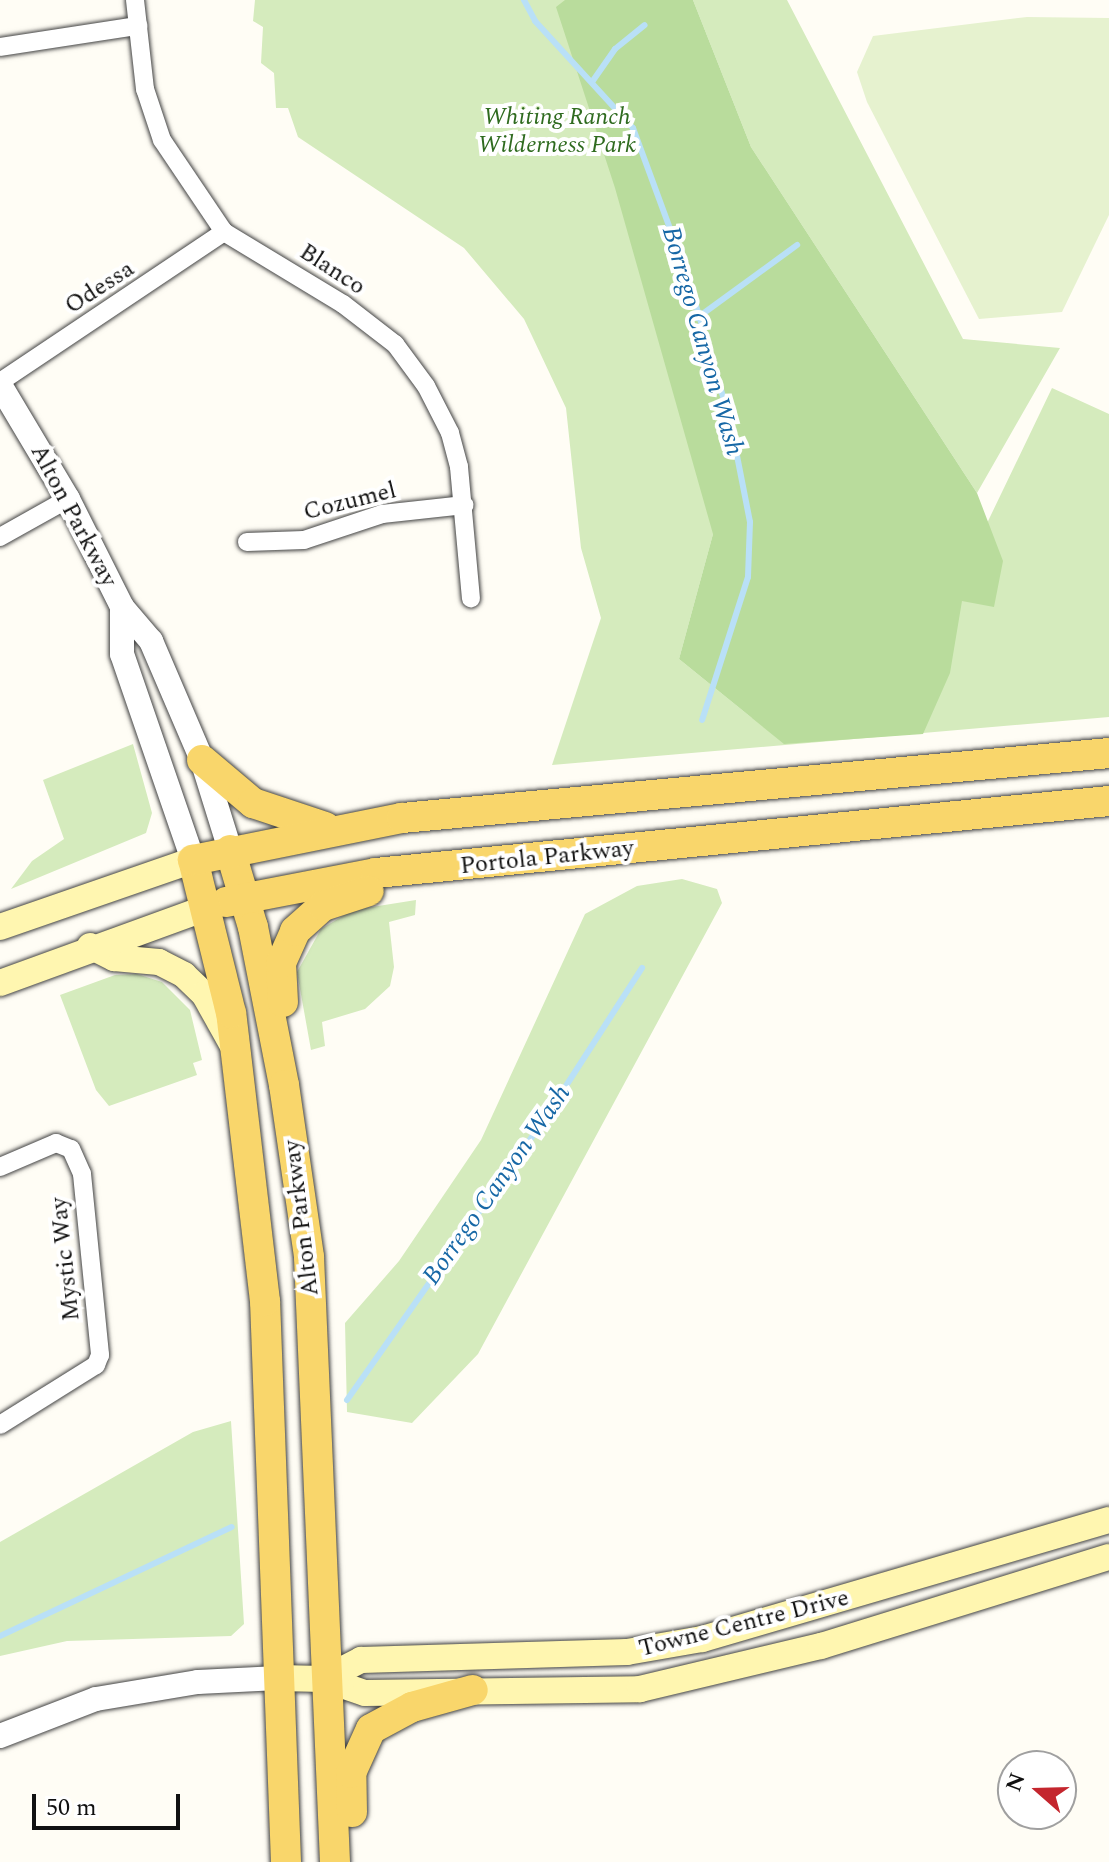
<!DOCTYPE html>
<html>
<head>
<meta charset="utf-8">
<style>
  body { margin:0 }
  #map { position:relative; width:1109px; height:1862px; overflow:hidden; background:#fffdf5; font-family:Spectral,serif }
  div>[style] { position:absolute }
  .green>* { inset:0; background:#d5ebbd }
  .forest>* { inset:0; background:#b9dc9c }
  .pitch>* { inset:0; background:#e6f2cf }
  .stream>* { height:6px; margin:-3px; padding:0 3px; transform-origin:3px; border-radius:3px; background:#b9e0f7 }
  .roads { filter:drop-shadow(0 0 2px #444) drop-shadow(0 0 2px #444) }
  .minor>* { height:18px; margin:-9px; padding:0 9px; transform-origin:9px; border-radius:9px; background:#fff }
  .tertiary>* { height:24px; margin:-12px; padding:0 12px; transform-origin:12px; border-radius:12px; background:#fff }
  .secondary>* { height:26px; margin:-13px; padding:0 13px; transform-origin:13px; border-radius:13px; background:#fff6b0 }
  .primary>* { height:30px; margin:-15px; padding:0 15px; transform-origin:15px; border-radius:15px; background:#f9d66b }
  span { translate:-50% -50%; white-space:nowrap; text-align:center; line-height:1.15; -webkit-text-stroke:8px #fff; paint-order:stroke }
  .park-label { font-size:24px; color:#2f6b1f; font-style:italic }
  .street-label { font-size:24px; color:#111 }
  .water-label { font-size:26px; color:#1768a6; font-style:italic }
  .north { position:absolute; left:997px; top:1750px; width:80px; height:80px; box-sizing:border-box; background:#fff; border:2px solid #a0a0a0; border-radius:50%; rotate:290deg; font-size:22px; font-weight:700; line-height:32px; text-align:center; color:#111 }
  .north::after { content:''; display:block; margin:auto; width:28px; height:36px; background:#c4262e; clip-path:polygon(50% 0,100% 100%,50% 72%,0 100%) }
  .scale { position:absolute; left:32px; top:1794px; width:148px; height:36px; box-sizing:border-box; border:4px solid #111; border-top:0; padding-left:10px; font-size:24px; line-height:28px; white-space:nowrap; color:#111; -webkit-text-stroke:6px #fff; paint-order:stroke }
</style>
</head>
<body>
<div id="map">
  <div class="green">
    <i style="clip-path:polygon(evenodd,255px 0,626px 0,965px 569px,1052px 388px,1109px 414px,1109px 717px,552px 765px,601px 618px,581px 548px,566px 408px,524px 319px,464px 248px,298px 137px,288px 108px,276px 108px,274px 73px,261px 63px,263px 27px,253px 21px,255px 0,713px 534px,752px 718px,679px 659px,713px 534px)"></i>
    <i style="clip-path:polygon(693px 0,787px 0,963px 339px,1060px 348px,977px 493px,751px 147px)"></i>
    <i style="clip-path:polygon(133px 744px,152px 813px,146px 833px,11px 889px,32px 861px,64px 839px,43px 780px)"></i>
    <i style="clip-path:polygon(682px 879px,717px 889px,722px 903px,478px 1354px,412px 1423px,347px 1412px,345px 1323px,399px 1261px,481px 1140px,585px 914px,637px 886px)"></i>
    <i style="clip-path:polygon(416px 900px,415px 915px,389px 922px,394px 967px,390px 986px,365px 1009px,322px 1022px,325px 1046px,311px 1050px,297px 972px,321px 929px,353px 910px)"></i>
    <i style="clip-path:polygon(137px 974px,162px 982px,190px 1010px,202px 1060px,193px 1063px,197px 1075px,109px 1106px,96px 1090px,60px 995px,115px 975px)"></i>
    <i style="clip-path:polygon(231px 1421px,244px 1624px,231px 1636px,67px 1641px,0 1656px,0 1542px,193px 1432px)"></i>
  </div>
  <div class="forest">
    <i style="clip-path:polygon(565px 0,693px 0,751px 147px,977px 493px,1003px 561px,994px 607px,962px 601px,950px 673px,923px 734px,784px 744px,679px 659px,713px 534px,615px 188px,556px 7px)"></i>
  </div>
  <div class="pitch">
    <i style="clip-path:polygon(1027px 17px,1109px 18px,1109px 215px,1062px 312px,979px 319px,867px 102px,857px 72px,873px 36px)"></i>
  </div>
  <div class="stream">
    <i style="left:524px;top:0;width:24px;rotate:62deg"></i>
    <i style="left:535px;top:21px;width:145px;rotate:47.5deg"></i>
    <i style="left:633px;top:128px;width:157px;rotate:69.8deg"></i>
    <i style="left:687px;top:275px;width:151px;rotate:73.5deg"></i>
    <i style="left:730px;top:420px;width:104px;rotate:78.9deg"></i>
    <i style="left:750px;top:522px;width:55px;rotate:92.1deg"></i>
    <i style="left:748px;top:577px;width:150px;rotate:107.8deg"></i>
    <i style="left:592px;top:82px;width:40px;rotate:-55.1deg"></i>
    <i style="left:615px;top:49px;width:38px;rotate:-39deg"></i>
    <i style="left:697px;top:318px;width:124px;rotate:-36.1deg"></i>
    <i style="left:347px;top:1400px;width:342px;rotate:-54.9deg"></i>
    <i style="left:544px;top:1120px;width:181px;rotate:-57.2deg"></i>
    <i style="left:0;top:1636px;width:256px;rotate:-25.2deg"></i>
  </div>
  <div class="roads">
    <div class="minor">
      <i style="left:135px;top:0;width:90px;rotate:83.6deg"></i>
      <i style="left:145px;top:89px;width:54px;rotate:71.6deg"></i>
      <i style="left:162px;top:140px;width:111px;rotate:56deg"></i>
      <i style="left:224px;top:232px;width:139px;rotate:31.2deg"></i>
      <i style="left:343px;top:304px;width:66px;rotate:37.6deg"></i>
      <i style="left:395px;top:344px;width:52px;rotate:53.6deg"></i>
      <i style="left:426px;top:386px;width:53px;rotate:62.9deg"></i>
      <i style="left:450px;top:433px;width:35px;rotate:75deg"></i>
      <i style="left:459px;top:467px;width:132px;rotate:84.8deg"></i>
      <i style="left:0;top:47px;width:140px;rotate:-8.7deg"></i>
      <i style="left:0;top:382px;width:270px;rotate:-33.8deg"></i>
      <i style="left:0;top:537px;width:78px;rotate:-29.2deg"></i>
      <i style="left:247px;top:542px;width:57px;rotate:-2deg"></i>
      <i style="left:304px;top:540px;width:82px;rotate:-18.4deg"></i>
      <i style="left:382px;top:514px;width:83px;rotate:-6.2deg"></i>
      <i style="left:0;top:1167px;width:61px;rotate:-23.2deg"></i>
      <i style="left:56px;top:1143px;width:16px;rotate:22deg"></i>
      <i style="left:71px;top:1149px;width:27px;rotate:66deg"></i>
      <i style="left:82px;top:1174px;width:182px;rotate:84.3deg"></i>
      <i style="left:100px;top:1355px;width:11px;rotate:112deg"></i>
      <i style="left:96px;top:1365px;width:113px;rotate:148deg"></i>
    </div>
    <div class="tertiary">
      <i style="left:0;top:385px;width:133px;rotate:59.2deg"></i>
      <i style="left:68px;top:499px;width:121px;rotate:63.4deg"></i>
      <i style="left:122px;top:607px;width:45px;rotate:49.5deg"></i>
      <i style="left:151px;top:641px;width:129px;rotate:66.8deg"></i>
      <i style="left:202px;top:760px;width:94px;rotate:72.7deg"></i>
      <i style="left:122px;top:607px;width:47px;rotate:90deg"></i>
      <i style="left:122px;top:654px;width:218px;rotate:71deg"></i>
      <i style="left:0;top:1736px;width:103px;rotate:-21.1deg"></i>
      <i style="left:96px;top:1699px;width:103px;rotate:-9.5deg"></i>
      <i style="left:198px;top:1682px;width:80px;rotate:-2.9deg"></i>
    </div>
    <div class="secondary">
      <i style="left:0;top:927px;width:204px;rotate:-19.1deg"></i>
      <i style="left:90px;top:946px;width:27px;rotate:27deg"></i>
      <i style="left:114px;top:958px;width:45px;rotate:5.1deg"></i>
      <i style="left:159px;top:962px;width:28px;rotate:27deg"></i>
      <i style="left:184px;top:975px;width:28px;rotate:44deg"></i>
      <i style="left:204px;top:994px;width:57px;rotate:60.8deg"></i>
      <i style="left:0;top:983px;width:219px;rotate:-20deg"></i>
      <i style="left:278px;top:1678px;width:46px;rotate:1.2deg"></i>
      <i style="left:324px;top:1679px;width:43px;rotate:18.9deg"></i>
      <i style="left:365px;top:1693px;width:275px;rotate:-0.8deg"></i>
      <i style="left:640px;top:1689px;width:186px;rotate:-13.4deg"></i>
      <i style="left:821px;top:1646px;width:301px;rotate:-17.2deg"></i>
      <i style="left:324px;top:1679px;width:42px;rotate:-27.2deg"></i>
      <i style="left:361px;top:1660px;width:266px;rotate:-1.7deg"></i>
      <i style="left:627px;top:1652px;width:76px;rotate:-9.8deg"></i>
      <i style="left:702px;top:1639px;width:424px;rotate:-16.3deg"></i>
    </div>
    <div class="primary">
      <i style="left:202px;top:760px;width:67px;rotate:40.1deg"></i>
      <i style="left:253px;top:803px;width:76px;rotate:18.4deg"></i>
      <i style="left:230px;top:850px;width:80px;rotate:73.4deg"></i>
      <i style="left:253px;top:927px;width:161px;rotate:78.9deg"></i>
      <i style="left:284px;top:1085px;width:174px;rotate:81.7deg"></i>
      <i style="left:309px;top:1257px;width:606px;rotate:87.54deg"></i>
      <i style="left:226px;top:902px;width:153px;rotate:-10.9deg"></i>
      <i style="left:376px;top:873px;width:737px;rotate:-5.61deg"></i>
      <i style="left:283px;top:1002px;width:39px;rotate:-93deg"></i>
      <i style="left:281px;top:963px;width:35px;rotate:-66deg"></i>
      <i style="left:295px;top:931px;width:38px;rotate:-42deg"></i>
      <i style="left:323px;top:906px;width:48px;rotate:-18.1deg"></i>
      <i style="left:352px;top:1812px;width:39px;rotate:-91deg"></i>
      <i style="left:351px;top:1773px;width:48px;rotate:-65.6deg"></i>
      <i style="left:371px;top:1729px;width:47px;rotate:-28.2deg"></i>
      <i style="left:412px;top:1707px;width:63px;rotate:-15.6deg"></i>
      <i style="left:286px;top:1862px;width:561px;rotate:-92.14deg"></i>
      <i style="left:265px;top:1301px;width:290px;rotate:-96.7deg"></i>
      <i style="left:231px;top:1013px;width:158px;rotate:-103.9deg"></i>
      <i style="left:193px;top:860px;width:213px;rotate:-11.4deg"></i>
      <i style="left:402px;top:818px;width:710px;rotate:-5.25deg"></i>
    </div>
  </div>
  <div class="park-label">
    <span style="left:557px;top:132px">Whiting Ranch<br>Wilderness Park</span>
  </div>
  <div class="street-label">
    <span style="left:332px;top:270px;rotate:33deg">Blanco</span>
    <span style="left:100px;top:288px;rotate:-33deg">Odessa</span>
    <span style="left:350px;top:502px;rotate:-14deg">Cozumel</span>
    <span style="left:73px;top:516px;rotate:62deg">Alton Parkway</span>
    <span style="left:547px;top:858px;rotate:-6deg">Portola Parkway</span>
    <span style="left:302px;top:1218px;rotate:-97deg">Alton Parkway</span>
    <span style="left:66px;top:1259px;rotate:-96deg">Mystic Way</span>
    <span style="left:744px;top:1624px;rotate:-14deg">Towne Centre Drive</span>
  </div>
  <div class="water-label">
    <span style="left:702px;top:341px;rotate:74deg">Borrego Canyon Wash</span>
    <span style="left:497px;top:1185px;rotate:-55deg">Borrego Canyon Wash</span>
  </div>
  <div class="north">N</div>
  <div class="scale">50 m</div>
</div>
</body>
</html>
